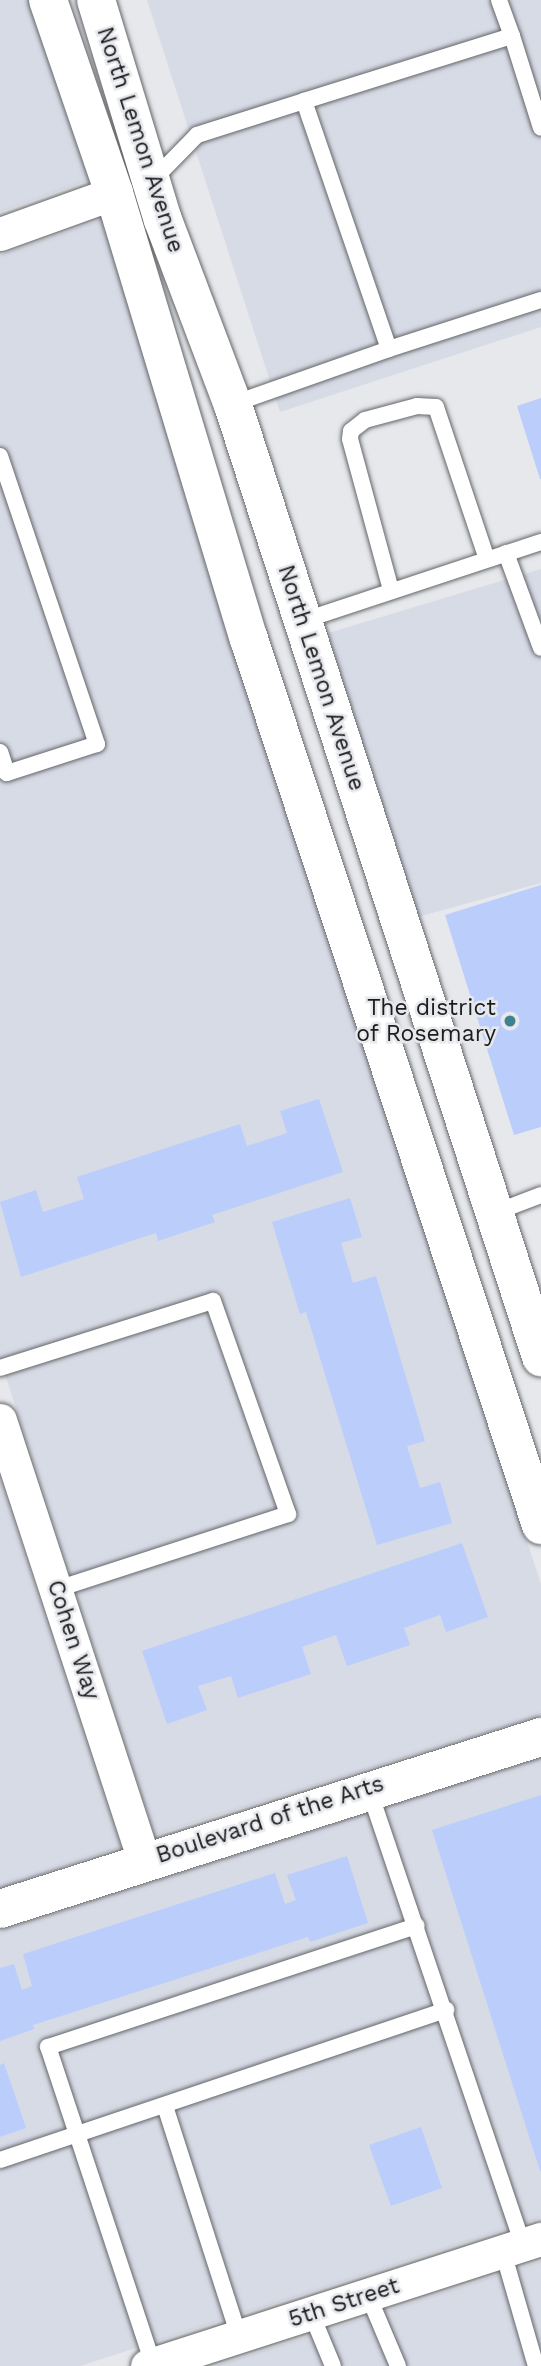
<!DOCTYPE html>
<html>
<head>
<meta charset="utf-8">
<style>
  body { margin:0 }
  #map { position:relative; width:541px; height:2366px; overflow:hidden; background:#e6e8ec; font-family:"Work Sans",sans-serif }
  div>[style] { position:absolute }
  .built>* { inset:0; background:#d7dbe6 }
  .building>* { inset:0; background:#bbcdfb }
  .roads { filter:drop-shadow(0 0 2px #646669) drop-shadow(0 0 2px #646669) }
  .lane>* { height:16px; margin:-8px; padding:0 8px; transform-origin:8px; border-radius:8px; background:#fff }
  .street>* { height:33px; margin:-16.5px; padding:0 16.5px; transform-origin:16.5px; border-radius:16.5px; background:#fff }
  .secondary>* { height:38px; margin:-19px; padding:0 19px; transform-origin:19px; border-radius:19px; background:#fff }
  .dots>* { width:19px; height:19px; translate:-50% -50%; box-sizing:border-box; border:4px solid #e6e8ec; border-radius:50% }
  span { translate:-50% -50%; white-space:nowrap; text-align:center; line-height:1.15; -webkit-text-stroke:5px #e6e8ec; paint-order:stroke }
  .street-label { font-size:23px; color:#1b1c1d }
  .poi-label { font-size:23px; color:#1b1c1d }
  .right { translate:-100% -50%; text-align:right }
</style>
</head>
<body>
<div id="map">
  <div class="built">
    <i style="clip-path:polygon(0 0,28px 0,90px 180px,0 212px)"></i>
    <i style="clip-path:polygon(147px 0,541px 0,541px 327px,280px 412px)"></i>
    <i style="clip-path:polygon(103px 219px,238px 664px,541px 1584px,541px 1715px,155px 1835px,0 1359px,0 255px)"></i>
    <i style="clip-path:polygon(541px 569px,541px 883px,418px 917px,325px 634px)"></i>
    <i style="clip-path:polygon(0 1480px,121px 1847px,0 1888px)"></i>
    <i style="clip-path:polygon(541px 1758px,541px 2218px,80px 2366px,0 2366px,0 1931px)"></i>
    <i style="clip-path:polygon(541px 2261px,541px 2366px,215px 2366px)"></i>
  </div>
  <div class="building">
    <i style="clip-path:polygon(541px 398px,541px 479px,540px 479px,517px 406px)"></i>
    <i style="clip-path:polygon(541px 885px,541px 1127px,514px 1135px,445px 915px)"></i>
    <i style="clip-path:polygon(319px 1099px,343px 1172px,212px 1215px,215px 1222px,158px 1241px,156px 1233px,21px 1277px,0 1202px,36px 1190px,43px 1212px,84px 1199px,77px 1177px,240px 1124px,247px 1146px,287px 1133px,280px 1111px)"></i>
    <i style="clip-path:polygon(350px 1198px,362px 1237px,341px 1243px,353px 1283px,376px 1276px,425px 1441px,407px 1446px,420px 1488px,440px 1482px,452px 1523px,377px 1545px,306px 1312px,300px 1314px,272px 1222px)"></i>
    <i style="clip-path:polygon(462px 1543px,488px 1617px,446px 1632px,440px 1615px,404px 1628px,410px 1645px,347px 1666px,336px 1635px,302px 1647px,311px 1674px,238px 1698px,231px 1676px,198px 1686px,207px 1710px,167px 1724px,142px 1651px)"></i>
    <i style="clip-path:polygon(541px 1795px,541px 2171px,540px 2171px,432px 1830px)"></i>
    <i style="clip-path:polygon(347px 1856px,368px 1923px,310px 1942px,308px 1937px,33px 2025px,34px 2029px,0 2041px,0 1968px,14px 1964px,22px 1990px,32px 1986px,23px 1954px,275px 1873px,285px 1904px,296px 1900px,287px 1875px)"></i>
    <i style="clip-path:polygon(4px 2063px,26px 2128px,0 2137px,0 2065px)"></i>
    <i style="clip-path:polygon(421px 2127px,442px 2188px,391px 2206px,369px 2145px)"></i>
  </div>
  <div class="roads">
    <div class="lane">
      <i style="left:512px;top:36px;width:96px;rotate:72.5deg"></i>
      <i style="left:304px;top:101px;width:218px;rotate:-17.4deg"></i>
      <i style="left:512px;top:36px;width:38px;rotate:-110deg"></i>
      <i style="left:153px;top:180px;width:63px;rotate:-45.6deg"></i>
      <i style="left:197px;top:135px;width:112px;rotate:-17.6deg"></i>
      <i style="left:304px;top:101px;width:262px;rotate:71.1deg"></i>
      <i style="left:389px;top:349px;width:160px;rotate:-17.9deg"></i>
      <i style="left:233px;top:404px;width:165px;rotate:-19.4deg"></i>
      <i style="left:0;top:456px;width:304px;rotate:71.4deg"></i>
      <i style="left:97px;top:744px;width:95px;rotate:162.1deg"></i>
      <i style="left:7px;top:773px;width:22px;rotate:-108deg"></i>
      <i style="left:506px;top:553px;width:101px;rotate:69.8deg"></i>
      <i style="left:391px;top:590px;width:156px;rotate:-105.2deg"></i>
      <i style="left:350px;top:439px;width:8px;rotate:-83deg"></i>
      <i style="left:351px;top:431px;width:18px;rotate:-38deg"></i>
      <i style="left:365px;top:420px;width:54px;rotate:-15.1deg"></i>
      <i style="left:417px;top:406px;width:19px;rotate:3deg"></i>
      <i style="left:436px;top:407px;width:160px;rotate:71.5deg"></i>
      <i style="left:302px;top:621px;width:252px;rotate:-18.3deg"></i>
      <i style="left:494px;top:1213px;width:50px;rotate:-21deg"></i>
      <i style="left:0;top:1368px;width:223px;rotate:-17.5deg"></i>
      <i style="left:213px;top:1301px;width:226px;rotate:70.6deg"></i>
      <i style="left:288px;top:1514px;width:243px;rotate:162deg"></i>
      <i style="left:369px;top:1790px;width:480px;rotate:71.3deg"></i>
      <i style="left:165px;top:2106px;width:242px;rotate:72.2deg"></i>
      <i style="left:0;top:2160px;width:471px;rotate:-18.6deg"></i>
      <i style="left:503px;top:2252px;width:119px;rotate:73.9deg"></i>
      <i style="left:368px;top:2295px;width:77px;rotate:67.1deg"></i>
      <i style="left:311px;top:2313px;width:57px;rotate:67.5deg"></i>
      <i style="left:153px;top:2364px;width:334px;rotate:-108.3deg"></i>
      <i style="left:48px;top:2047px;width:388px;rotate:-18.2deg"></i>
    </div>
    <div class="street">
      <i style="left:0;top:234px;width:121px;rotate:-19.8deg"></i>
      <i style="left:0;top:1420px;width:464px;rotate:71.9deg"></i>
      <i style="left:147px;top:2366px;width:414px;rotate:-17.9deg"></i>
    </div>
    <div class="secondary">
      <i style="left:48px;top:0;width:204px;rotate:71.1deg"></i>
      <i style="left:114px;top:193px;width:466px;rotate:73.2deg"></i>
      <i style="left:249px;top:639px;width:933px;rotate:71.76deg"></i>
      <i style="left:96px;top:0;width:230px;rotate:73.1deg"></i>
      <i style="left:163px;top:220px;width:198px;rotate:69.3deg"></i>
      <i style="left:233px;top:405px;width:1001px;rotate:72.07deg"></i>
      <i style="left:0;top:1909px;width:568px;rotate:-17.64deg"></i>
    </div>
  </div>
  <div class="dots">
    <i style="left:510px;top:1021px;background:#3e8290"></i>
  </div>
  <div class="street-label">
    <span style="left:140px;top:140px;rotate:72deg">North Lemon Avenue</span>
    <span style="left:321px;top:678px;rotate:72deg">North Lemon Avenue</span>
    <span style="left:73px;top:1640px;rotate:72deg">Cohen Way</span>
    <span style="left:270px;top:1820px;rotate:-18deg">Boulevard of the Arts</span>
    <span style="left:344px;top:2303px;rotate:-18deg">5th Street</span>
  </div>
  <div class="poi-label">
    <span class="right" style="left:496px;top:1021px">The district<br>of Rosemary</span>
  </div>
</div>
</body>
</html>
